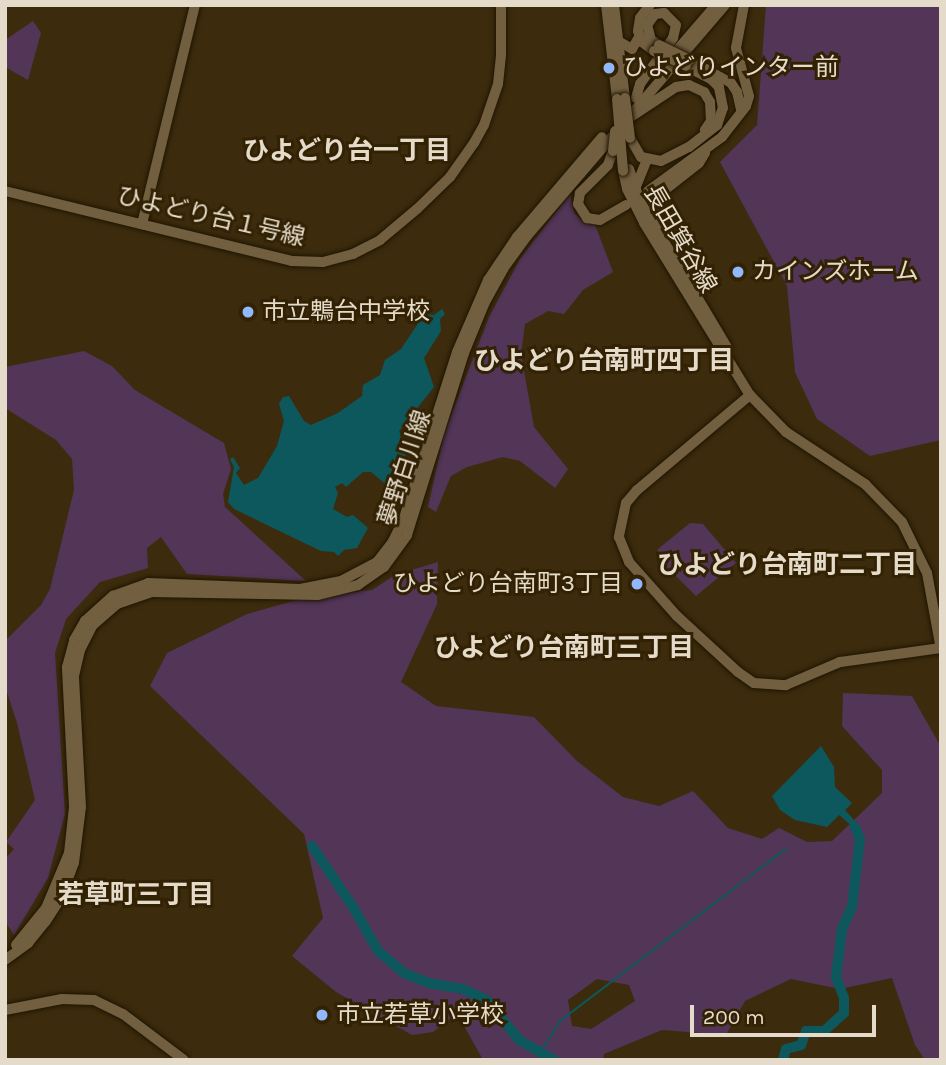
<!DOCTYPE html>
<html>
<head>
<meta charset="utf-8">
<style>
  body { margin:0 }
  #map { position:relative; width:946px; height:1065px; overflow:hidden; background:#3c2c0d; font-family:Karla,"Noto Sans JP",sans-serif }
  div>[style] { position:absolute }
  .green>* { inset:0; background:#523557 }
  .water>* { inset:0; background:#0d585d }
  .stream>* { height:2px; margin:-1px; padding:0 1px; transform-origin:1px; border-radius:1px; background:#0d585d }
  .river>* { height:10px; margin:-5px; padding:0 5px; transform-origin:5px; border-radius:5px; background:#0d585d }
  .roads { filter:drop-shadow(0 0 2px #201501) drop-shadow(0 0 2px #201501) }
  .secondary>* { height:10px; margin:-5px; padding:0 5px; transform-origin:5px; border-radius:5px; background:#715f40 }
  .bridges { filter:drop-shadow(0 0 2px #201501) drop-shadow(0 0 2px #201501) }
  .secondary-bridge>* { height:10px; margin:-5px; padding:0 5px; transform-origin:5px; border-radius:5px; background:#715f40 }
  .dots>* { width:19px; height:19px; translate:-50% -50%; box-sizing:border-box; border:4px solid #322203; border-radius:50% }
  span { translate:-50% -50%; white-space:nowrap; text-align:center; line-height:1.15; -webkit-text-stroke:6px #322203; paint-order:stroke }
  .poi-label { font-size:24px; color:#e5dbca }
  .left { translate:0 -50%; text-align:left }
  .right { translate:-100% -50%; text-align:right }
  .street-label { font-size:24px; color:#e5dbca }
  .neighbourhood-label { font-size:26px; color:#e5dbca; font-weight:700 }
  .frame { position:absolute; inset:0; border:7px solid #e5dbca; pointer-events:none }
  .scale { position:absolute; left:690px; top:1005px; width:186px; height:32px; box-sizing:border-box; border:4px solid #e5dbca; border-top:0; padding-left:9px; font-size:21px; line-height:24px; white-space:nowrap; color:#e5dbca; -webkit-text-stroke:5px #322203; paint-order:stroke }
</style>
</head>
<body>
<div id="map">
  <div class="green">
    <i style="clip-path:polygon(766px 5px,941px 5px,941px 440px,870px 456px,817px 419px,795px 372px,787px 286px,720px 162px,757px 125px)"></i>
    <i style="clip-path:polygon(33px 21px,41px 33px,28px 80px,5px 67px,5px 40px)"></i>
    <i style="clip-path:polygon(570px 194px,574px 213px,582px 220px,594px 222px,613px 272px,583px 290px,564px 314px,548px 311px,525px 324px,521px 354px,534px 427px,568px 469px,555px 488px,520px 461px,503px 457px,467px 467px,451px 476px,436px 512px,428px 507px,444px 434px,489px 317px,520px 259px)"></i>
    <i style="clip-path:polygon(84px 351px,112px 366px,135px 390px,224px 443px,231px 469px,223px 494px,225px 507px,306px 581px,187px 574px,161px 537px,147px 548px,148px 568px,100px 582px,66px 619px,55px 653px,65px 814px,48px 878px,14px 935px,5px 921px,5px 859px,14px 849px,6px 842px,35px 800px,17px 723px,5px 686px,5px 641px,41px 605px,50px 589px,74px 490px,72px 459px,56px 440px,5px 408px,5px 367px)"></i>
    <i style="clip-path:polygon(690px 523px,703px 524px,736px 563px,696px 596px,657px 557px,658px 549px)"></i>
    <i style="clip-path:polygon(evenodd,438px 562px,437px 604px,401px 682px,436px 706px,534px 717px,577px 761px,623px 797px,659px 806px,693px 791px,728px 828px,762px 839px,779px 828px,807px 842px,832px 841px,882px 793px,882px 770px,842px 726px,843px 693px,912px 696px,941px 747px,941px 1060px,925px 1060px,915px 1045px,892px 978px,840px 989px,791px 979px,745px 1001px,726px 1035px,662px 1030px,604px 1054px,603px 1060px,483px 1060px,457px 1013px,433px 1032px,412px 1035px,336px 992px,292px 956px,323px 918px,304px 834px,150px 686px,167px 653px,247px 614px,308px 597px,372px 590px,395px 575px,438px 562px,597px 979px,629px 985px,635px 1001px,591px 1029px,572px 1026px,568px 1000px,597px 979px)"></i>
  </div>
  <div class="water">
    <i style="clip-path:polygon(414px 300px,420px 304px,423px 314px,434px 315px,442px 309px,445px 314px,440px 319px,441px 331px,424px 358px,434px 387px,399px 431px,407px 447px,403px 465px,410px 472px,401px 490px,394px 491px,371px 472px,363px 472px,346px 487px,342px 483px,335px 487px,338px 493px,333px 509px,347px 517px,353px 515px,368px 528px,357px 548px,344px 550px,338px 556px,334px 552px,321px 551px,234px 509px,228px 502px,234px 467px,230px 459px,233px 457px,240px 468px,236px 473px,244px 485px,258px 478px,277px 446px,284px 421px,279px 404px,283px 397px,289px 396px,304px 421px,311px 425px,338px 413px,362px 396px,363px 385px,380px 375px,385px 360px,401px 349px,417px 325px)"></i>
    <i style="clip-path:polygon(821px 746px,834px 767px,835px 787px,852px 803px,845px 810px,855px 821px,854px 828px,839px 815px,827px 827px,795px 820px,780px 810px,772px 796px)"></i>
  </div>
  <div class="stream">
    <i style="left:540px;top:1053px;width:38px;rotate:-58deg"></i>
    <i style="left:560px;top:1021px;width:284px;rotate:-37.3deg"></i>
  </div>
  <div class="river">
    <i style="left:312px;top:846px;width:73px;rotate:56.1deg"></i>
    <i style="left:353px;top:907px;width:51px;rotate:60.4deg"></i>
    <i style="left:378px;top:951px;width:34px;rotate:40deg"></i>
    <i style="left:404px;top:973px;width:27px;rotate:22deg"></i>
    <i style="left:429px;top:983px;width:35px;rotate:10deg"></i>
    <i style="left:463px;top:989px;width:26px;rotate:25deg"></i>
    <i style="left:487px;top:1000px;width:51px;rotate:51.3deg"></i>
    <i style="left:519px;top:1040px;width:40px;rotate:29.7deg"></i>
    <i style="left:783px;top:1060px;width:11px;rotate:-75deg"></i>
    <i style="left:786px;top:1049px;width:16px;rotate:-15deg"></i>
    <i style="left:801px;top:1045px;width:15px;rotate:-70deg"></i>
    <i style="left:806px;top:1031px;width:18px"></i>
    <i style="left:824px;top:1031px;width:27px;rotate:-42deg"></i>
    <i style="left:844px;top:1013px;width:15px;rotate:-90deg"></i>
    <i style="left:844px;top:998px;width:22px;rotate:-111deg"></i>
    <i style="left:836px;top:977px;width:48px;rotate:-82.9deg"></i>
    <i style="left:842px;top:929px;width:24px;rotate:-66deg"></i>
    <i style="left:852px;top:907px;width:68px;rotate:-83.3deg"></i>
    <i style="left:860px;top:839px;width:13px;rotate:-113deg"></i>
  </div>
  <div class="roads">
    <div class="secondary">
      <i style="left:606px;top:5px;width:95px;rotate:83.3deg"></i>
      <i style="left:614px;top:5px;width:94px;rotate:83.3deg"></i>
      <i style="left:650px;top:5px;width:16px;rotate:128deg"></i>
      <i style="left:640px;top:18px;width:13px;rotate:99deg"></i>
      <i style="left:638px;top:31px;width:12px;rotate:70deg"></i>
      <i style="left:642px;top:42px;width:15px;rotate:37deg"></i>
      <i style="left:620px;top:42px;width:14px;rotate:30deg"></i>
      <i style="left:632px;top:49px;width:14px;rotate:-60deg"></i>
      <i style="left:678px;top:49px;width:58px;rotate:-49.2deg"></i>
      <i style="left:690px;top:60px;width:47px;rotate:29.3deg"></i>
      <i style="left:731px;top:83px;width:11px;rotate:56deg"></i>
      <i style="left:737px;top:92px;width:17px;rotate:77deg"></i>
      <i style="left:636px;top:98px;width:15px;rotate:-74deg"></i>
      <i style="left:640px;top:84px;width:57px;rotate:-54.3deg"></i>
      <i style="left:673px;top:38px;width:13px;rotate:-77deg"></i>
      <i style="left:676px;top:25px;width:17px;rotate:-135deg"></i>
      <i style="left:664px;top:13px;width:9px;rotate:174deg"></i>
      <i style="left:655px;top:14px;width:14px;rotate:126deg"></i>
      <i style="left:647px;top:25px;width:16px;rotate:75deg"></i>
      <i style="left:651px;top:40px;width:9px;rotate:32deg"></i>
      <i style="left:632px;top:116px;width:53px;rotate:-33.4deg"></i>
      <i style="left:676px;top:87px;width:13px;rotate:-9deg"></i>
      <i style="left:689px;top:85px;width:17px;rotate:25deg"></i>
      <i style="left:704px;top:92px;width:12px;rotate:59deg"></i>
      <i style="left:710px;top:102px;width:19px;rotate:87deg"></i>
      <i style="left:711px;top:121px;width:11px;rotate:124deg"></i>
      <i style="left:630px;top:138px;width:22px;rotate:60deg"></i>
      <i style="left:641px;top:157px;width:20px;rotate:11deg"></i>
      <i style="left:661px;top:161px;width:31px;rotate:-27deg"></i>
      <i style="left:689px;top:147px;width:36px;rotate:-38deg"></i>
      <i style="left:717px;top:125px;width:18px;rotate:-71deg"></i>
      <i style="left:723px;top:108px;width:21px;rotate:-101deg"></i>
      <i style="left:719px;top:87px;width:11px;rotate:-135deg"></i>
      <i style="left:711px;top:79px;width:28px;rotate:-153deg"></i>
      <i style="left:613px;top:151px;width:15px;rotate:110deg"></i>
      <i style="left:608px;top:165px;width:40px;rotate:135deg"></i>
      <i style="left:580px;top:193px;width:11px;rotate:100deg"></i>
      <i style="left:578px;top:204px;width:17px;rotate:57deg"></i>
      <i style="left:587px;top:218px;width:13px;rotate:9deg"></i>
      <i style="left:600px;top:220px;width:30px;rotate:-30deg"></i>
      <i style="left:629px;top:169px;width:36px;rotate:71deg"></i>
      <i style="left:641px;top:203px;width:168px;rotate:59.2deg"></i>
      <i style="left:623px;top:171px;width:18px;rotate:77deg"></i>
      <i style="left:627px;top:189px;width:38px;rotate:63deg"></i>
      <i style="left:644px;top:223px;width:202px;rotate:58.4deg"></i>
      <i style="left:750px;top:395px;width:52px;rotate:45.8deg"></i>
      <i style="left:786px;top:432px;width:95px;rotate:33.4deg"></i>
      <i style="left:865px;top:484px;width:53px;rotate:45.8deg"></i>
      <i style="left:902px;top:522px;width:57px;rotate:63.9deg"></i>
      <i style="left:927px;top:573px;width:77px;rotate:79.6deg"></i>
      <i style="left:635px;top:189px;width:32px;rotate:-68deg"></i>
      <i style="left:5px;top:191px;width:295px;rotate:13.7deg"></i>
      <i style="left:292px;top:261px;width:31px;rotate:2deg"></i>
      <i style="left:323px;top:262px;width:31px;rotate:-15deg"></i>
      <i style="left:353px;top:254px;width:30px;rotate:-27deg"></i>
      <i style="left:380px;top:240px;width:48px;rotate:-40deg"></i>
      <i style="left:417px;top:209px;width:46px;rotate:-44.1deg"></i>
      <i style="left:450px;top:177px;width:42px;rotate:-54.8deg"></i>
      <i style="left:474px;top:143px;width:21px;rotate:-61deg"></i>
      <i style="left:484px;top:125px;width:43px;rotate:-71.1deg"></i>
      <i style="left:498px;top:84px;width:30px;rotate:-84deg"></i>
      <i style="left:501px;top:54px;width:49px;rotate:-90deg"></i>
      <i style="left:648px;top:191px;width:92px;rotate:-36.1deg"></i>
      <i style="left:722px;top:137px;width:39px;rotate:-52deg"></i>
      <i style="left:746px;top:106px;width:10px;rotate:-73deg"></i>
      <i style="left:749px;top:96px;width:50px;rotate:-105.2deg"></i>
      <i style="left:736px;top:48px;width:44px;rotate:-79.5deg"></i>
      <i style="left:142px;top:224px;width:225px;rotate:-76.4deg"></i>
      <i style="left:660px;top:226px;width:18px;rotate:-109deg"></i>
      <i style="left:654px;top:209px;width:13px;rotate:-77deg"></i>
      <i style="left:657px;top:196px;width:53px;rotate:-38.2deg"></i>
      <i style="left:699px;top:163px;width:12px;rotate:-59deg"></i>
      <i style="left:750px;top:395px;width:148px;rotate:139.9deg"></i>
      <i style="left:637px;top:490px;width:17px;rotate:130deg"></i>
      <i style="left:626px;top:503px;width:35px;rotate:102deg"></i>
      <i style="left:619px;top:537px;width:27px;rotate:68deg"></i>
      <i style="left:629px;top:562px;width:72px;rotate:48.4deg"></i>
      <i style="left:677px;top:616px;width:83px;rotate:42.6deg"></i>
      <i style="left:738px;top:672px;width:19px;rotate:35deg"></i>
      <i style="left:754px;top:683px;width:32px;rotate:4deg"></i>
      <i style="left:786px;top:685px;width:59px;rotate:-23.1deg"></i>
      <i style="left:840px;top:662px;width:102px;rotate:-7.9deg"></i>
      <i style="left:16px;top:945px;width:48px;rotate:-51deg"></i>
      <i style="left:46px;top:908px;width:60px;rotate:-67.3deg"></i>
      <i style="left:69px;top:853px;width:46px;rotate:-83.8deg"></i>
      <i style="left:74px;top:807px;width:140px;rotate:-92.9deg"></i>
      <i style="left:67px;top:667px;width:28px;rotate:-75deg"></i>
      <i style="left:74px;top:640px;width:22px;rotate:-60deg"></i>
      <i style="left:85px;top:621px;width:38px;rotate:-42deg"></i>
      <i style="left:113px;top:596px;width:37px;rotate:-20deg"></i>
      <i style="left:148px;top:583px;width:152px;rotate:2.3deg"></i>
      <i style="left:300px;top:589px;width:42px;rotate:-11deg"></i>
      <i style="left:341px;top:581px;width:41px;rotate:-27.8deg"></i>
      <i style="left:377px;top:562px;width:24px;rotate:-52deg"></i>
      <i style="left:392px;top:543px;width:28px;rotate:-64deg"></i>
      <i style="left:404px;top:518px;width:174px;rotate:-72.3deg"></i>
      <i style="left:457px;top:352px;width:78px;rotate:-66.7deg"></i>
      <i style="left:488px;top:280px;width:52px;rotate:-56deg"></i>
      <i style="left:517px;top:237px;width:131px;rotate:-49.6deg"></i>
      <i style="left:5px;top:960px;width:29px;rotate:-36deg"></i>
      <i style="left:28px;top:943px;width:28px;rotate:-51deg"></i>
      <i style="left:46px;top:921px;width:27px;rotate:-57deg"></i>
      <i style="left:61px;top:898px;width:37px;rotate:-70deg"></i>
      <i style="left:74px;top:863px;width:56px;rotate:-82.9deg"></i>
      <i style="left:81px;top:807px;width:131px;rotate:-93.1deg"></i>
      <i style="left:74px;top:676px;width:27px;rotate:-77deg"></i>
      <i style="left:80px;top:650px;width:28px;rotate:-63deg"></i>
      <i style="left:93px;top:625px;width:32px;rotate:-41deg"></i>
      <i style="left:117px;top:604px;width:36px;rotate:-19deg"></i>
      <i style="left:151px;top:592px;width:167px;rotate:1deg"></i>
      <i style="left:318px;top:595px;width:41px;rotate:-14deg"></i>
      <i style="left:358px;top:585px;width:32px;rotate:-35deg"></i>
      <i style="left:384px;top:567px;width:39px;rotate:-54deg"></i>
      <i style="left:407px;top:535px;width:191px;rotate:-72.6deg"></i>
      <i style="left:464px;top:353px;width:55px;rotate:-67.6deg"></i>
      <i style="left:485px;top:302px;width:38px;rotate:-61deg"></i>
      <i style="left:503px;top:269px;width:41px;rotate:-54deg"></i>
      <i style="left:527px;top:236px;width:304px;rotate:-49.4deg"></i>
      <i style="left:5px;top:1010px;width:58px;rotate:-10.9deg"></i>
      <i style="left:62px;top:999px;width:32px;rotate:2deg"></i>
      <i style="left:94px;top:1000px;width:32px;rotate:26deg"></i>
      <i style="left:123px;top:1014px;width:76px;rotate:37deg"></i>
    </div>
  </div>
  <div class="bridges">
    <div class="secondary-bridge">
      <i style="left:659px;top:45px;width:34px;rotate:26deg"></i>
      <i style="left:654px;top:51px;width:35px;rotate:25deg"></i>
      <i style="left:625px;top:98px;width:40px;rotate:82.9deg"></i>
      <i style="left:617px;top:99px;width:72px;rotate:85.2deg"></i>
      <i style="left:613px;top:151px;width:20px;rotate:-84deg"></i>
    </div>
  </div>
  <div class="dots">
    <i style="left:609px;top:68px;background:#91b8fd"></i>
    <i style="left:738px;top:272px;background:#91b8fd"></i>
    <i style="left:248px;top:312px;background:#91b8fd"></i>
    <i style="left:637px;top:584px;background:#91b8fd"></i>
    <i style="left:322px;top:1015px;background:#91b8fd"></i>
  </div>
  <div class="poi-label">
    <span class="left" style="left:623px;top:68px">ひよどりインター前</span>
    <span class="left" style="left:752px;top:272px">カインズホーム</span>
    <span class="left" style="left:262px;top:312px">市立鵯台中学校</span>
    <span class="right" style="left:623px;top:584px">ひよどり台南町3丁目</span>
    <span class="left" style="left:336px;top:1015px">市立若草小学校</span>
  </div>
  <div class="street-label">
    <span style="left:211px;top:217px;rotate:13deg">ひよどり台１号線</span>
    <span style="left:680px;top:239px;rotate:60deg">長田箕谷線</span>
    <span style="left:405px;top:468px;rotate:-72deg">夢野白川線</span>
  </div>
  <div class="neighbourhood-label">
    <span style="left:347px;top:151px">ひよどり台一丁目</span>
    <span style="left:604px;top:361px">ひよどり台南町四丁目</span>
    <span style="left:787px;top:565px">ひよどり台南町二丁目</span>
    <span style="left:564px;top:648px">ひよどり台南町三丁目</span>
    <span style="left:136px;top:895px">若草町三丁目</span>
  </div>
  <div class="frame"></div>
  <div class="scale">200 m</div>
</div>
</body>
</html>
